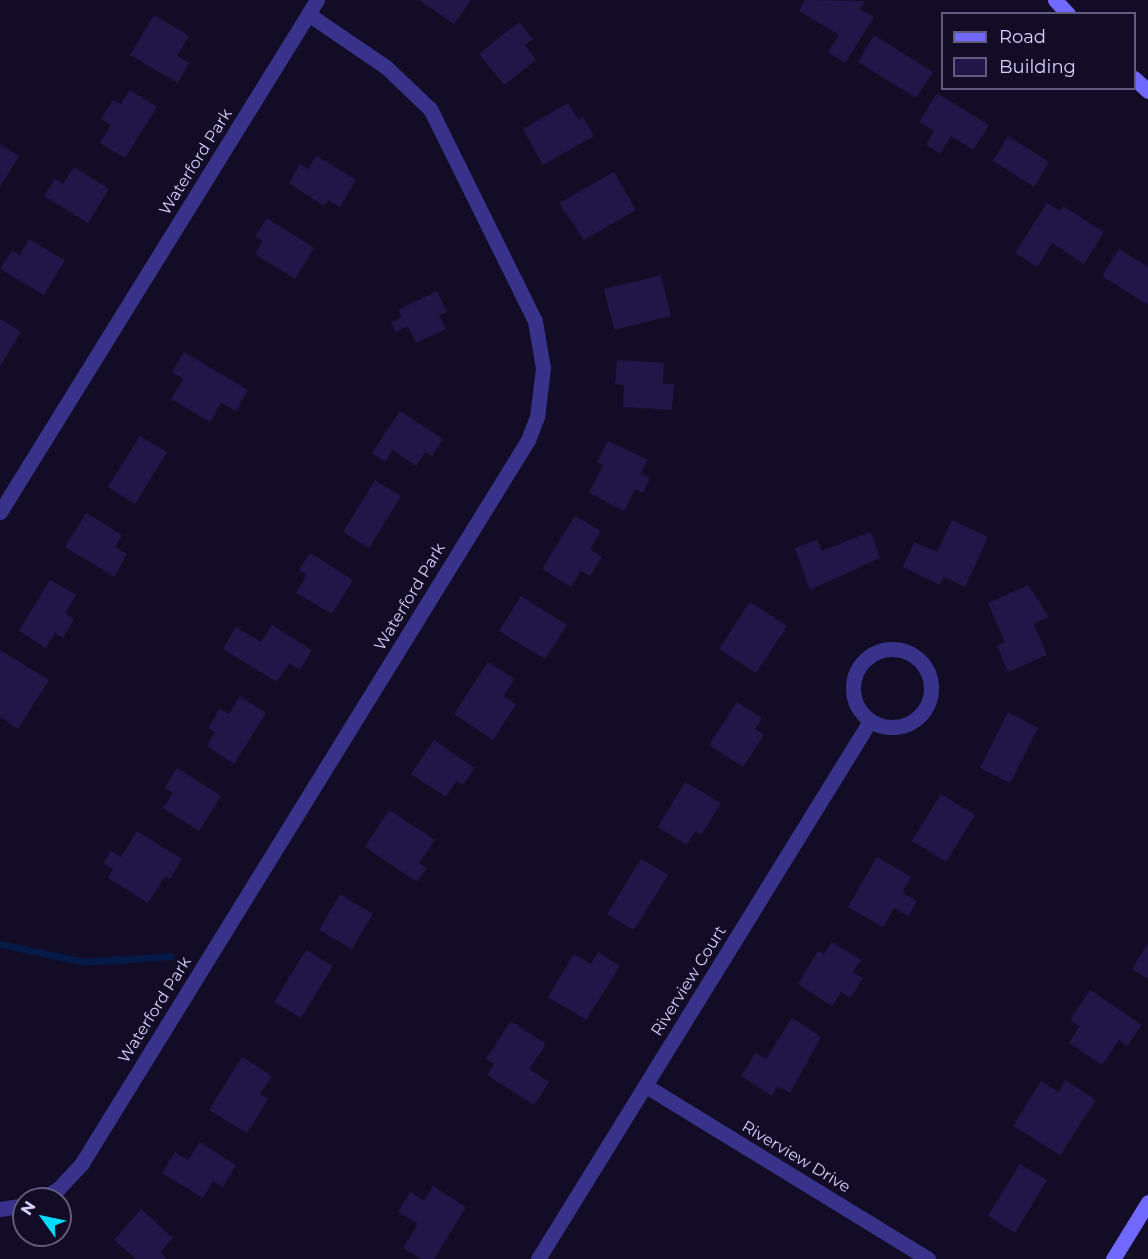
<!DOCTYPE html>
<html>
<head>
<meta charset="utf-8">
<style>
  body { margin:0 }
  #map { position:relative; width:1148px; height:1259px; overflow:hidden; background:#120c26; font-family:Montserrat,sans-serif }
  div>[style] { position:absolute }
  .stream>* { height:7px; margin:-3.5px; padding:0 3.5px; transform-origin:3.5px; border-radius:3.5px; background:#051a46 }
  .building>* { inset:0; background:#221649 }
  .street>* { height:15px; margin:-7.5px; padding:0 7.5px; transform-origin:7.5px; border-radius:7.5px; background:#39328a }
  .street>.ring { margin:-7.5px; padding:0; box-sizing:content-box; background:none; border:15px solid #39328a; border-radius:50% }
  .secondary>* { height:15px; margin:-7.5px; padding:0 7.5px; transform-origin:7.5px; border-radius:7.5px; background:#7168ff }
  span { translate:-50% -50%; white-space:nowrap; text-align:center; line-height:1.15; -webkit-text-stroke:4.5px #120c26; paint-order:stroke }
  .street-label { font-size:16px; color:#d8d1ff }
  .legend { position:absolute; left:941px; top:12px; width:195px; height:78px; box-sizing:border-box; background:#120c26; border:2px solid #615b7d; margin:0; padding:8px 10px; list-style:none; font-size:18px; color:#d8d1ff }
  .legend li { display:flex; align-items:center; gap:12px; height:30px }
  .legend b { width:30px; border:2px solid #615b7d }
  .north { position:absolute; left:12px; top:1187px; width:60px; height:60px; box-sizing:border-box; background:#120c26; border:2px solid #615b7d; border-radius:50%; rotate:303deg; font-size:16px; font-weight:700; line-height:24px; text-align:center; color:#d8d1ff }
  .north::after { content:''; display:block; margin:auto; width:21px; height:27px; background:#00dafc; clip-path:polygon(50% 0,100% 100%,50% 72%,0 100%) }
</style>
</head>
<body>
<div id="map">
  <div class="stream">
    <i style="left:0;top:944px;width:87px;rotate:12deg"></i>
    <i style="left:85px;top:962px;width:86px;rotate:-4deg"></i>
  </div>
  <div class="building">
    <i style="clip-path:polygon(419px 0,471px 0,454px 24px)"></i>
    <i style="clip-path:polygon(805px 0,865px 1px,860px 9px,874px 17px,845px 63px,828px 52px,839px 35px,799px 11px)"></i>
    <i style="clip-path:polygon(154px 15px,189px 36px,177px 56px,189px 63px,178px 83px,130px 55px)"></i>
    <i style="clip-path:polygon(519px 22px,533px 39px,525px 45px,536px 60px,504px 85px,479px 54px)"></i>
    <i style="clip-path:polygon(874px 35px,933px 72px,916px 98px,858px 62px)"></i>
    <i style="clip-path:polygon(130px 90px,157px 107px,125px 158px,100px 143px,111px 125px,101px 119px,113px 100px,121px 104px)"></i>
    <i style="clip-path:polygon(937px 93px,989px 125px,973px 150px,951px 136px,940px 154px,926px 145px,934px 131px,919px 122px)"></i>
    <i style="clip-path:polygon(568px 103px,578px 120px,583px 117px,594px 136px,543px 165px,523px 129px)"></i>
    <i style="clip-path:polygon(1008px 136px,1049px 162px,1034px 187px,993px 161px)"></i>
    <i style="clip-path:polygon(0 144px,19px 156px,0 187px)"></i>
    <i style="clip-path:polygon(317px 156px,356px 180px,340px 207px,328px 200px,324px 206px,289px 183px,300px 164px,308px 169px)"></i>
    <i style="clip-path:polygon(74px 167px,109px 189px,88px 223px,44px 196px,55px 179px,63px 184px)"></i>
    <i style="clip-path:polygon(614px 172px,636px 210px,584px 240px,559px 203px)"></i>
    <i style="clip-path:polygon(1047px 203px,1059px 211px,1063px 206px,1104px 232px,1084px 264px,1052px 243px,1037px 267px,1015px 253px)"></i>
    <i style="clip-path:polygon(267px 218px,314px 248px,295px 279px,255px 254px,263px 241px,255px 237px)"></i>
    <i style="clip-path:polygon(29px 239px,65px 260px,44px 295px,0 269px,12px 250px,20px 255px)"></i>
    <i style="clip-path:polygon(1119px 249px,1148px 267px,1148px 305px,1102px 276px)"></i>
    <i style="clip-path:polygon(661px 275px,671px 316px,614px 330px,604px 289px)"></i>
    <i style="clip-path:polygon(437px 291px,447px 312px,439px 315px,446px 329px,416px 343px,408px 326px,396px 332px,391px 322px,402px 317px,398px 310px)"></i>
    <i style="clip-path:polygon(0 319px,21px 332px,0 366px)"></i>
    <i style="clip-path:polygon(184px 352px,248px 390px,236px 411px,221px 403px,210px 422px,171px 399px,184px 379px,172px 372px)"></i>
    <i style="clip-path:polygon(617px 360px,664px 363px,663px 384px,674px 384px,672px 410px,623px 407px,624px 385px,615px 384px)"></i>
    <i style="clip-path:polygon(400px 411px,443px 439px,432px 456px,425px 452px,416px 466px,393px 450px,385px 462px,372px 453px)"></i>
    <i style="clip-path:polygon(140px 436px,167px 452px,135px 504px,108px 487px)"></i>
    <i style="clip-path:polygon(608px 441px,648px 460px,641px 473px,650px 478px,643px 493px,635px 489px,624px 511px,589px 493px,603px 465px,597px 462px)"></i>
    <i style="clip-path:polygon(375px 480px,401px 496px,369px 548px,343px 532px)"></i>
    <i style="clip-path:polygon(86px 513px,122px 535px,115px 547px,127px 554px,114px 577px,65px 547px)"></i>
    <i style="clip-path:polygon(575px 516px,601px 531px,590px 549px,602px 557px,590px 576px,581px 571px,571px 587px,542px 569px)"></i>
    <i style="clip-path:polygon(952px 520px,988px 537px,965px 587px,944px 577px,940px 585px,903px 567px,914px 542px,937px 552px)"></i>
    <i style="clip-path:polygon(871px 532px,880px 558px,810px 590px,795px 548px,817px 540px,822px 551px)"></i>
    <i style="clip-path:polygon(310px 553px,353px 580px,332px 614px,296px 593px,307px 575px,299px 570px)"></i>
    <i style="clip-path:polygon(50px 580px,76px 595px,65px 613px,74px 619px,63px 638px,55px 633px,46px 648px,19px 631px)"></i>
    <i style="clip-path:polygon(1028px 585px,1049px 617px,1034px 624px,1047px 655px,1008px 672px,997px 646px,1005px 642px,988px 603px)"></i>
    <i style="clip-path:polygon(521px 596px,567px 625px,545px 659px,499px 631px)"></i>
    <i style="clip-path:polygon(750px 602px,787px 626px,756px 673px,719px 649px)"></i>
    <i style="clip-path:polygon(272px 625px,312px 650px,300px 670px,289px 663px,277px 682px,223px 649px,236px 627px,261px 642px)"></i>
    <i style="clip-path:polygon(0 650px,49px 680px,18px 729px,0 717px)"></i>
    <i style="clip-path:polygon(488px 662px,515px 679px,503px 696px,516px 704px,493px 740px,454px 714px)"></i>
    <i style="clip-path:polygon(240px 696px,266px 713px,234px 764px,207px 746px,215px 732px,208px 728px,220px 709px,229px 714px)"></i>
    <i style="clip-path:polygon(737px 702px,762px 718px,755px 729px,764px 735px,743px 767px,709px 745px)"></i>
    <i style="clip-path:polygon(1008px 712px,1038px 728px,1010px 783px,980px 768px)"></i>
    <i style="clip-path:polygon(434px 740px,475px 768px,463px 785px,456px 781px,446px 797px,411px 774px)"></i>
    <i style="clip-path:polygon(177px 768px,221px 796px,199px 831px,163px 808px,173px 793px,165px 788px)"></i>
    <i style="clip-path:polygon(685px 782px,721px 803px,701px 835px,695px 831px,687px 845px,658px 827px)"></i>
    <i style="clip-path:polygon(941px 794px,975px 815px,946px 862px,912px 841px)"></i>
    <i style="clip-path:polygon(389px 810px,435px 840px,419px 863px,427px 868px,417px 882px,365px 847px)"></i>
    <i style="clip-path:polygon(137px 831px,182px 859px,170px 879px,165px 876px,148px 903px,108px 878px,113px 869px,103px 863px,111px 851px,121px 857px)"></i>
    <i style="clip-path:polygon(877px 857px,911px 877px,902px 892px,917px 901px,908px 916px,894px 908px,883px 927px,848px 907px)"></i>
    <i style="clip-path:polygon(641px 859px,668px 875px,634px 930px,607px 914px)"></i>
    <i style="clip-path:polygon(340px 894px,373px 914px,352px 949px,319px 930px)"></i>
    <i style="clip-path:polygon(832px 942px,861px 960px,853px 972px,863px 978px,850px 998px,841px 992px,832px 1006px,798px 984px,818px 951px,824px 954px)"></i>
    <i style="clip-path:polygon(1148px 943px,1148px 979px,1132px 969px)"></i>
    <i style="clip-path:polygon(306px 950px,333px 966px,301px 1018px,274px 1002px)"></i>
    <i style="clip-path:polygon(598px 952px,620px 966px,586px 1020px,548px 997px,574px 954px,591px 964px)"></i>
    <i style="clip-path:polygon(1090px 990px,1142px 1025px,1127px 1046px,1119px 1040px,1102px 1065px,1069px 1043px,1080px 1026px,1070px 1020px)"></i>
    <i style="clip-path:polygon(792px 1018px,821px 1037px,790px 1093px,778px 1086px,772px 1096px,741px 1076px,756px 1053px,766px 1059px)"></i>
    <i style="clip-path:polygon(511px 1021px,546px 1044px,529px 1069px,549px 1082px,534px 1105px,487px 1075px,494px 1064px,486px 1059px)"></i>
    <i style="clip-path:polygon(242px 1057px,272px 1076px,260px 1094px,268px 1099px,247px 1133px,209px 1110px)"></i>
    <i style="clip-path:polygon(1065px 1080px,1096px 1100px,1060px 1155px,1013px 1126px,1041px 1081px,1059px 1092px)"></i>
    <i style="clip-path:polygon(200px 1142px,236px 1165px,223px 1187px,213px 1181px,203px 1198px,162px 1173px,175px 1152px,188px 1160px)"></i>
    <i style="clip-path:polygon(1020px 1164px,1047px 1180px,1015px 1233px,988px 1216px)"></i>
    <i style="clip-path:polygon(433px 1186px,466px 1207px,434px 1259px,421px 1259px,403px 1248px,418px 1224px,398px 1212px,410px 1192px,424px 1201px)"></i>
    <i style="clip-path:polygon(141px 1209px,173px 1238px,160px 1252px,167px 1259px,136px 1259px,114px 1240px)"></i>
  </div>
  <div class="street">
    <i style="left:0;top:512px;width:602px;rotate:-58.24deg"></i>
    <i class="ring" style="left:853px;top:649px;width:63px;height:63px"></i>
    <i style="left:646px;top:1086px;width:331px;rotate:31.5deg"></i>
    <i style="left:41px;top:1199px;width:21px;rotate:-31deg"></i>
    <i style="left:59px;top:1188px;width:34px;rotate:-47deg"></i>
    <i style="left:82px;top:1163px;width:849px;rotate:-58.33deg"></i>
    <i style="left:528px;top:440px;width:25px;rotate:-69deg"></i>
    <i style="left:537px;top:417px;width:49px;rotate:-83deg"></i>
    <i style="left:543px;top:368px;width:48px;rotate:-99.7deg"></i>
    <i style="left:535px;top:321px;width:237px;rotate:-116.3deg"></i>
    <i style="left:430px;top:109px;width:61px;rotate:-136.3deg"></i>
    <i style="left:386px;top:67px;width:94px;rotate:-145.8deg"></i>
    <i style="left:0;top:1209px;width:24px;rotate:-9deg"></i>
    <i style="left:538px;top:1259px;width:632px;rotate:-58.32deg"></i>
  </div>
  <div class="secondary">
    <i style="left:1055px;top:0;width:19px;rotate:47deg"></i>
    <i style="left:1134px;top:78px;width:19px;rotate:43deg"></i>
    <i style="left:1113px;top:1259px;width:67px;rotate:-58.4deg"></i>
  </div>
  <div class="street-label">
    <span style="left:196px;top:162px;rotate:-58deg">Waterford Park</span>
    <span style="left:410px;top:597px;rotate:-59deg">Waterford Park</span>
    <span style="left:689px;top:981px;rotate:-58deg">Riverview Court</span>
    <span style="left:155px;top:1010px;rotate:-58deg">Waterford Park</span>
    <span style="left:796px;top:1157px;rotate:31deg">Riverview Drive</span>
  </div>
  <ul class="legend">
  <li><b style="height:8px;background:#7168ff"></b>Road</li>
  <li><b style="height:16px;background:#221649"></b>Building</li>
  </ul>
  <div class="north">N</div>
</div>
</body>
</html>
